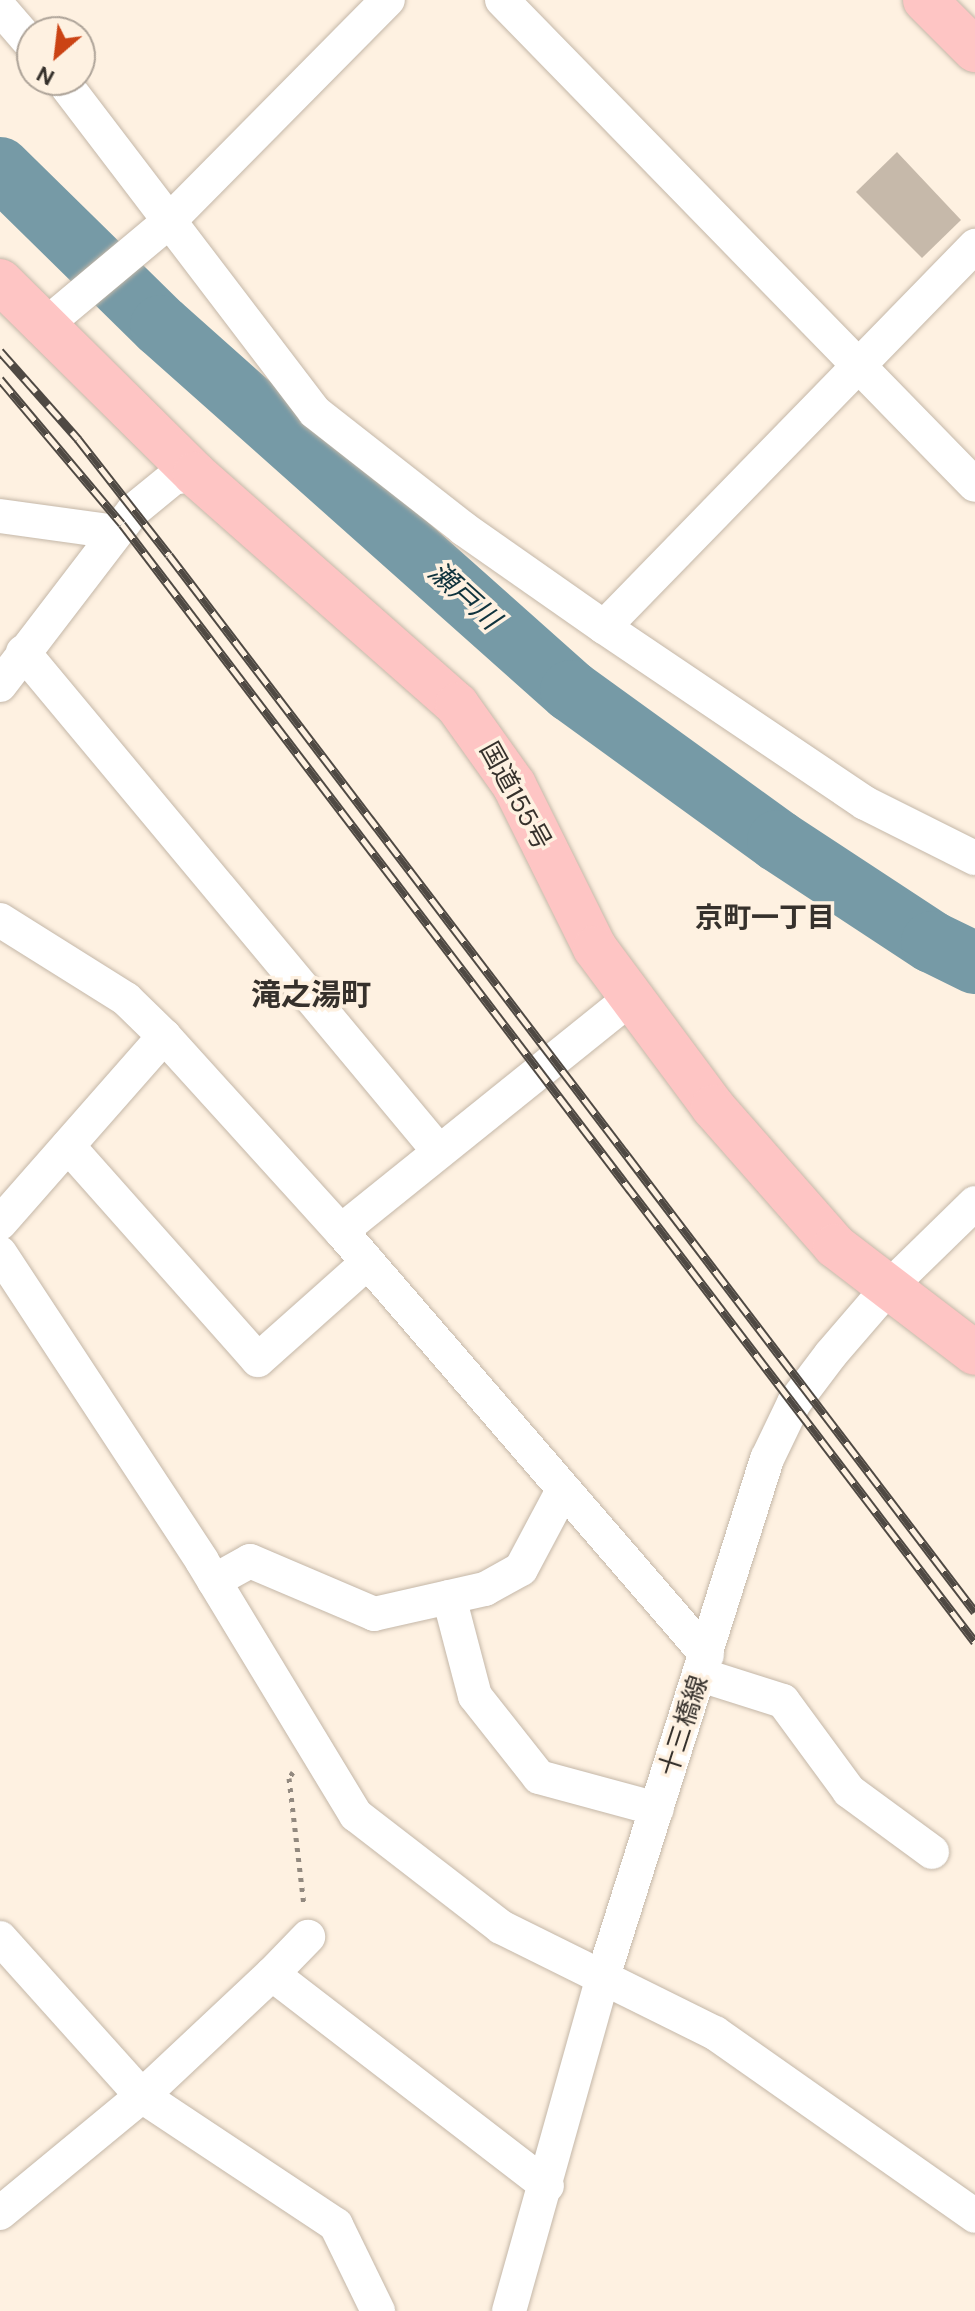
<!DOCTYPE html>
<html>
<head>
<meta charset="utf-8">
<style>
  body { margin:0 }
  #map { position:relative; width:975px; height:2311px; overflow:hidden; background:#fef1e1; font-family:"DM Sans","Noto Sans JP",sans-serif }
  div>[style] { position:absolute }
  .river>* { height:62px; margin:-31px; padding:0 31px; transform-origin:31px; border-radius:31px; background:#769aa6 }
  .building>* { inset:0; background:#c6b9aa }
  .path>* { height:5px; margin-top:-2.5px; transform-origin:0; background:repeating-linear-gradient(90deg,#92897f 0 4px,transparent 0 10px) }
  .roads { filter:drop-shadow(0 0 2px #c4b7a8) drop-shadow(0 0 2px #c4b7a8) }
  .minor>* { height:34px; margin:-17px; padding:0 17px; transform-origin:17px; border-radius:17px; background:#fff }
  .highway>* { height:44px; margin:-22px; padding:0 22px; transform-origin:22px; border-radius:22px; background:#fec5c4 }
  .rail>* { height:9px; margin-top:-4.5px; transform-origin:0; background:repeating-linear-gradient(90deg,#fef1e1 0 18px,#4f4943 0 36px); box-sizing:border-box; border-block:2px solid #4f4943 }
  span { translate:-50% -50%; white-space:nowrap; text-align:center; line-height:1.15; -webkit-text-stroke:7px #fef1e1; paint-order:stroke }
  .street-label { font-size:26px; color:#36312c }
  .water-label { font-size:28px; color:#0f333d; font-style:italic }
  .neighbourhood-label { font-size:28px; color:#36312c; font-weight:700 }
  .quarter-label { font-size:30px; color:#36312c; font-weight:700 }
  .north { position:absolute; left:16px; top:16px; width:80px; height:80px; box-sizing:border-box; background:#fef1e1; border:2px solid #aea499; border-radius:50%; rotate:208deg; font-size:22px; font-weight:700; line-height:32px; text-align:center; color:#36312c }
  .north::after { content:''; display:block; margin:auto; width:28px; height:36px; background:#cb4314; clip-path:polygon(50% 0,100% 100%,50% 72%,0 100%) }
</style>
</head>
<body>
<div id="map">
  <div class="river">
    <i style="left:0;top:168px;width:226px;rotate:44.5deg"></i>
    <i style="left:161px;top:326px;width:549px;rotate:41.68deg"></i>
    <i style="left:571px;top:691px;width:256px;rotate:35.9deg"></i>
    <i style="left:778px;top:841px;width:184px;rotate:33.3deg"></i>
    <i style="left:932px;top:942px;width:48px;rotate:26deg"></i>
  </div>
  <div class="building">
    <i style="clip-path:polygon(897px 152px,961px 220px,922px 258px,856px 192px)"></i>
  </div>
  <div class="path">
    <i style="left:293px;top:1772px;width:7px;rotate:124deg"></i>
    <i style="left:289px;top:1778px;width:128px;rotate:83.3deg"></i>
  </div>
  <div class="roads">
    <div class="minor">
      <i style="left:502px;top:0;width:677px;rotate:45.72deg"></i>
      <i style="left:0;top:8px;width:49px;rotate:49.1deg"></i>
      <i style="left:62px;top:80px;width:417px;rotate:52.7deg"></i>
      <i style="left:315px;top:412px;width:189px;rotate:38.1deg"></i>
      <i style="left:464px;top:529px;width:171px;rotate:35deg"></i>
      <i style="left:604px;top:627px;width:315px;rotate:34deg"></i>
      <i style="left:865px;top:803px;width:123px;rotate:26.6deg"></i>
      <i style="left:44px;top:326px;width:160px;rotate:-39.9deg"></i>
      <i style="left:167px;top:223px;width:314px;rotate:-45.3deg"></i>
      <i style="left:0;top:516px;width:117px;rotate:7.9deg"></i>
      <i style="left:604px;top:627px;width:532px;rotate:-45.76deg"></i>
      <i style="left:23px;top:652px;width:647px;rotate:50.21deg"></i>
      <i style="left:0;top:685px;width:220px;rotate:-52.6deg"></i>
      <i style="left:134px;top:510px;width:50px;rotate:-39.4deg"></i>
      <i style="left:173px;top:478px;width:22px;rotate:-10deg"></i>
      <i style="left:0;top:920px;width:149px;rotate:32.1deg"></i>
      <i style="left:126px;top:999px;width:53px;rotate:44.2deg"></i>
      <i style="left:164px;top:1036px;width:263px;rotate:47.8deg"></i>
      <i style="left:341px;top:1231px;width:560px;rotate:49.2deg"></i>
      <i style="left:68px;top:1146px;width:286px;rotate:48.4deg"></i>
      <i style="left:258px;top:1360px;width:147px;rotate:-41.7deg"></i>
      <i style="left:0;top:1223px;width:249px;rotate:-48.7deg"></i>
      <i style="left:341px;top:1231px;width:372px;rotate:-38.8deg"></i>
      <i style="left:0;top:1253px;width:368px;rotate:56.7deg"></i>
      <i style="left:202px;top:1561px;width:297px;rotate:58.8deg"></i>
      <i style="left:356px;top:1815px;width:183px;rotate:37.7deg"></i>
      <i style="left:501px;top:1927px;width:239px;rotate:26.4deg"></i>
      <i style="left:715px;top:2033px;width:318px;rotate:35.1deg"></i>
      <i style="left:214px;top:1581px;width:41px;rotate:-29.1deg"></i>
      <i style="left:250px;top:1561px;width:135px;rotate:23.1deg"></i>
      <i style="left:374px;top:1614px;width:114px;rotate:-12.7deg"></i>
      <i style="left:485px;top:1589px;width:41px;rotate:-29.1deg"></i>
      <i style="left:521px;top:1569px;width:87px;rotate:-62deg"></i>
      <i style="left:449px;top:1597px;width:102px;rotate:75.3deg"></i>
      <i style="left:475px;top:1696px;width:103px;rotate:51.7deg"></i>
      <i style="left:539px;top:1777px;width:122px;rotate:15.2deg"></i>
      <i style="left:701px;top:1675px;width:86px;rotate:17.6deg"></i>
      <i style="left:783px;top:1701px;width:112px;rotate:53.7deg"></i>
      <i style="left:849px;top:1791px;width:103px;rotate:36.3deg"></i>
      <i style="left:0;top:1938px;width:212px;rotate:48.1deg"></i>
      <i style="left:142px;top:2096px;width:233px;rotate:33.6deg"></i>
      <i style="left:336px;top:2225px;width:96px;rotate:64deg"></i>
      <i style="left:272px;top:1974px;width:52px;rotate:-45.8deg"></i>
      <i style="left:0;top:2213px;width:184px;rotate:-39.5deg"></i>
      <i style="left:142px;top:2096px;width:178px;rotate:-43.2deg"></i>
      <i style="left:272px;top:1974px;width:347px;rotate:37.6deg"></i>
      <i style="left:509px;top:2311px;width:344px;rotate:-74.3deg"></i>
      <i style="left:602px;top:1980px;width:547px;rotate:-72.43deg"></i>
      <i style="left:767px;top:1459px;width:62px;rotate:-64.3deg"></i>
      <i style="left:794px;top:1403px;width:61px;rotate:-52.9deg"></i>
      <i style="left:831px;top:1354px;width:86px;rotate:-49.3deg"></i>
      <i style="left:887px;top:1289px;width:123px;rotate:-44.3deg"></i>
    </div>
    <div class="highway">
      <i style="left:925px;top:0;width:71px;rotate:45deg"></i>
      <i style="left:0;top:281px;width:274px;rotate:44.7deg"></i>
      <i style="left:195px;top:474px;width:349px;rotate:41.4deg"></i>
      <i style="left:457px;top:705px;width:98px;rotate:54.5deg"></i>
      <i style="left:514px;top:785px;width:182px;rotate:63.6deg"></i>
      <i style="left:595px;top:948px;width:198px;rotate:53.4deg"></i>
      <i style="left:713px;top:1107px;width:185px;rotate:48.7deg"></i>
      <i style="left:835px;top:1246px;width:176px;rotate:37.4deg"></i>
    </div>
  </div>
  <div class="rail">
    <i style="left:0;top:351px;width:118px;rotate:48.4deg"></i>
    <i style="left:78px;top:439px;width:147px;rotate:51.9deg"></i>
    <i style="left:169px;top:555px;width:1329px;rotate:52.67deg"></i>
    <i style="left:0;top:379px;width:189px;rotate:49.9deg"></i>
    <i style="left:122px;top:524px;width:1406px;rotate:52.66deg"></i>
  </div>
  <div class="street-label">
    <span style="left:515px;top:796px;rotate:61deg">国道155号</span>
    <span style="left:684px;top:1726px;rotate:-72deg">十三橋線</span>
  </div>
  <div class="water-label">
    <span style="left:464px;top:596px;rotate:42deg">瀬戸川</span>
  </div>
  <div class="neighbourhood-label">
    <span style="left:765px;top:918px">京町一丁目</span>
  </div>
  <div class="quarter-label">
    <span style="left:311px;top:995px">滝之湯町</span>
  </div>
  <div class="north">N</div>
</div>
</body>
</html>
